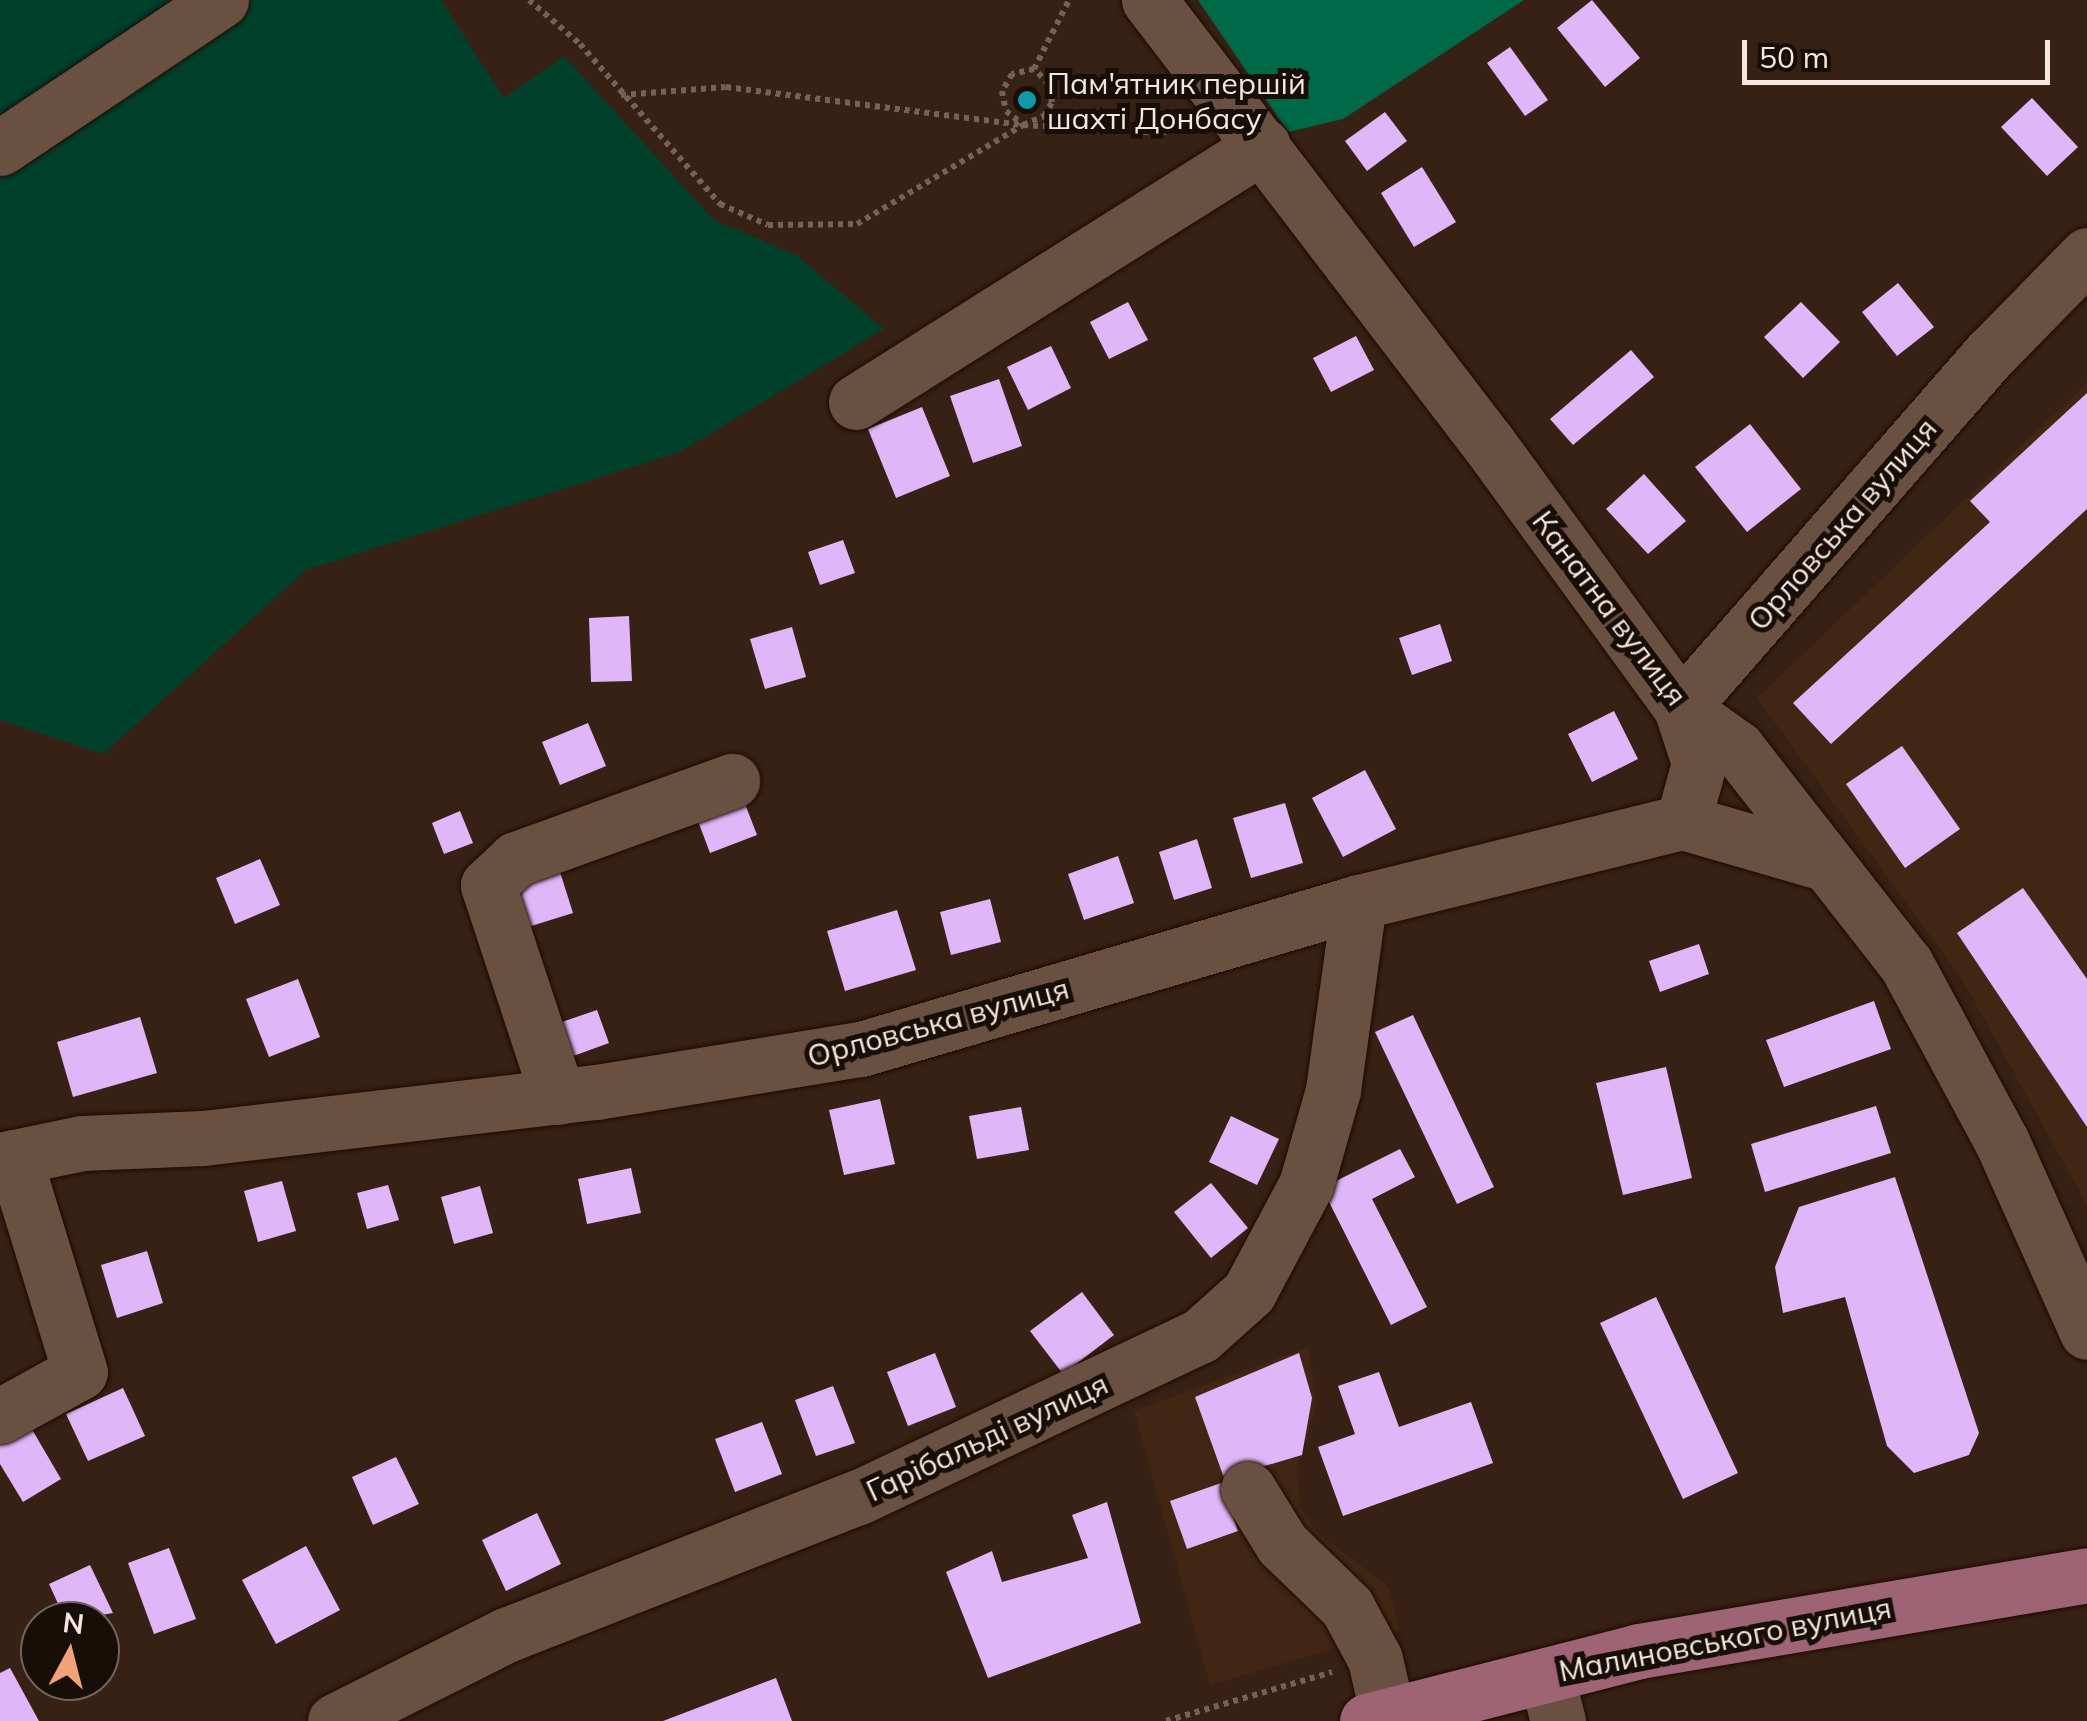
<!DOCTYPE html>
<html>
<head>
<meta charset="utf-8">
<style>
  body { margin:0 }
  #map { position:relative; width:2087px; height:1721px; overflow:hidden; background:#372114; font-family:Mulish,sans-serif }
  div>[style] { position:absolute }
  .built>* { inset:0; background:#412614 }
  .green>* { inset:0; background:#01402b }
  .forest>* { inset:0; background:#006948 }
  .building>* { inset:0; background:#dfb7f9 }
  .path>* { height:6px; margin-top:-3px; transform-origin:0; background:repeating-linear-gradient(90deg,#756256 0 5px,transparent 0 10px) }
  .roads { filter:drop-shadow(0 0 2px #1d0a01) drop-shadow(0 0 2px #1d0a01) }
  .minor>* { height:55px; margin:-27.5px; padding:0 27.5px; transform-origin:27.5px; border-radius:27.5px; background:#695041 }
  .major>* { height:55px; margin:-27.5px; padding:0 27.5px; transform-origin:27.5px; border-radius:27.5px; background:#9e6375 }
  .dots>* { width:28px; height:28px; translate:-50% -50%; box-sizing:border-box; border:5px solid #170e08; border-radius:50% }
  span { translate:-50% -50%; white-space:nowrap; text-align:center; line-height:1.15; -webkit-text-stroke:10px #170e08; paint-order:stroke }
  .poi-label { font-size:30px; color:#f6e7de }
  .left { translate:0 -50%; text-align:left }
  .street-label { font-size:30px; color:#f6e7de }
  .north { position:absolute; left:20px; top:1601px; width:100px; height:100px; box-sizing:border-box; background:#170e08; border:2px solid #70655e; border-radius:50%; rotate:7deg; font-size:28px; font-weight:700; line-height:40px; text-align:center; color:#f6e7de }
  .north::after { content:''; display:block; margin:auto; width:35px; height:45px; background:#f0a27a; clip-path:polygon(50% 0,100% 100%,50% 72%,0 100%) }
  .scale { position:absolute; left:1742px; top:40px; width:308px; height:45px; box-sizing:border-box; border:5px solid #f6e7de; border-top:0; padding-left:12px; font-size:30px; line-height:35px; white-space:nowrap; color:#f6e7de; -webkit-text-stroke:8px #170e08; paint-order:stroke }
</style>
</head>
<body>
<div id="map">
  <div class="built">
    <i style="clip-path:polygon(2087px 383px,2087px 1205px,1962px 979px,1757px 698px)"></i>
    <i style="clip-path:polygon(1309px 1347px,1316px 1407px,1297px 1467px,1300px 1506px,1319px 1534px,1389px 1587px,1399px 1630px,1210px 1685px,1134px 1411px)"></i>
  </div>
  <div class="green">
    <i style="clip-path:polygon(0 0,189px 0,0 128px)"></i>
    <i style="clip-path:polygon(245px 0,441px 0,504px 98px,564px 56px,714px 220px,796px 255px,884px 329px,680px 452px,306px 570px,103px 754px,0 720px,0 174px)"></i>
  </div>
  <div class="forest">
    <i style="clip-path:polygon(1198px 0,1524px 0,1343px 119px,1288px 132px)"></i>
  </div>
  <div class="building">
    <i style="clip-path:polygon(1592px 0,1640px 58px,1605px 87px,1557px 28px)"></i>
    <i style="clip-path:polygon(1510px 47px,1548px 100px,1525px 116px,1487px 63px)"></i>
    <i style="clip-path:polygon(2032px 98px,2078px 147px,2047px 176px,2001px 127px)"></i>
    <i style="clip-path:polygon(1385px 112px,1407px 141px,1367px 171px,1345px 141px)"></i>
    <i style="clip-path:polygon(1422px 167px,1456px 222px,1414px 247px,1381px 193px)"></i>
    <i style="clip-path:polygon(1898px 283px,1934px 327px,1897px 356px,1862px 312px)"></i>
    <i style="clip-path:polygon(1128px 302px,1148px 340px,1109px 359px,1090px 322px)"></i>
    <i style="clip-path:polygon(1801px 302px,1840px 342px,1803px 378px,1764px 337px)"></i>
    <i style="clip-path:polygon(1356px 336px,1374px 370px,1331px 392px,1313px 358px)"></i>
    <i style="clip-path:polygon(1051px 346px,1071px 388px,1028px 410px,1007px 367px)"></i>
    <i style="clip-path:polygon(1631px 350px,1654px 377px,1573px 445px,1550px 419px)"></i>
    <i style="clip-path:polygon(999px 379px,1022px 446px,973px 463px,950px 396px)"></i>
    <i style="clip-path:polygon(2087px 393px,2087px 509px,1831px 744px,1793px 703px,1990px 522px,1970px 501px)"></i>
    <i style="clip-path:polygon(922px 407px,950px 476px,896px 498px,868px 429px)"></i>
    <i style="clip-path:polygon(1750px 424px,1801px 489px,1747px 532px,1695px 467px)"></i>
    <i style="clip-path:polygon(1644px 474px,1686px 521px,1648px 554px,1606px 509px)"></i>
    <i style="clip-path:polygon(843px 540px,855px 573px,820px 585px,808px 552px)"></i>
    <i style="clip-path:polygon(629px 616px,632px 681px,591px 682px,589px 618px)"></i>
    <i style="clip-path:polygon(1440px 624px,1452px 661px,1412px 675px,1399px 638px)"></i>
    <i style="clip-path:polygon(792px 627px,806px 677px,765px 689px,750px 639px)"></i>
    <i style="clip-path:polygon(1614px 711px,1638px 759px,1592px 782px,1568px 734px)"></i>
    <i style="clip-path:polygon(588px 723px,606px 766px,560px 785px,542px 742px)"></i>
    <i style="clip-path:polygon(1902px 746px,1960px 829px,1905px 868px,1846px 784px)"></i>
    <i style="clip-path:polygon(1365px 770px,1396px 829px,1343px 857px,1312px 798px)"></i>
    <i style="clip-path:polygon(742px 796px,757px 835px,710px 853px,695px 813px)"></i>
    <i style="clip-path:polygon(1285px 803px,1303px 863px,1251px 878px,1233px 818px)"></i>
    <i style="clip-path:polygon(460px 811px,473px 843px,444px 854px,432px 823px)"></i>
    <i style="clip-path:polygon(1197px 839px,1212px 888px,1174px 900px,1159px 852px)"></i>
    <i style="clip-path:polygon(1118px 856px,1134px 903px,1084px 920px,1068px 874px)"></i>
    <i style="clip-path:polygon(260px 859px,280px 905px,235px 924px,216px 878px)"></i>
    <i style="clip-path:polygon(560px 872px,573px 913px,528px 927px,515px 886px)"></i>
    <i style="clip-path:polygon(2023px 888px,2087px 979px,2087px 1127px,1957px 933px)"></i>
    <i style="clip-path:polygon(990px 899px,1001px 942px,951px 955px,940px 912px)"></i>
    <i style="clip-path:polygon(897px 910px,916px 970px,845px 991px,827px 931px)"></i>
    <i style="clip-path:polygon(1699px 944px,1709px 974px,1660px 992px,1649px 961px)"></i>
    <i style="clip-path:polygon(298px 979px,320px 1037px,269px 1057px,246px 999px)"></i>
    <i style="clip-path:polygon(1874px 1001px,1891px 1049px,1784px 1087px,1766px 1040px)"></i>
    <i style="clip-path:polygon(597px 1010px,609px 1043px,565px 1059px,553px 1025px)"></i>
    <i style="clip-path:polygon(1413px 1015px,1494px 1187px,1457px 1204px,1375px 1032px)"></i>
    <i style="clip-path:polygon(140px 1017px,157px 1073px,73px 1097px,57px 1042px)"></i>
    <i style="clip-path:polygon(1666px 1067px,1692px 1178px,1623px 1195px,1596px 1083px)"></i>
    <i style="clip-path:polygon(880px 1099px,895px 1164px,844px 1175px,829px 1110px)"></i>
    <i style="clip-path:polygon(1876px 1106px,1891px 1153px,1765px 1192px,1751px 1144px)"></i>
    <i style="clip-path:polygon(1021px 1107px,1029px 1150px,977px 1159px,969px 1116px)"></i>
    <i style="clip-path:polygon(1231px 1116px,1279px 1139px,1257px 1185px,1209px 1162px)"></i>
    <i style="clip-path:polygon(1400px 1149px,1415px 1177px,1372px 1199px,1427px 1307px,1391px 1325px,1322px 1188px)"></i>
    <i style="clip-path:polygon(631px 1168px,641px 1213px,587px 1224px,578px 1179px)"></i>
    <i style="clip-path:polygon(1895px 1177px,1979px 1433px,1969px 1455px,1914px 1473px,1887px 1446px,1845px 1297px,1783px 1313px,1775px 1267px,1799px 1207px)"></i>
    <i style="clip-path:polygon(282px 1181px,296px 1231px,258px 1242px,244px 1191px)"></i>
    <i style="clip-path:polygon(1211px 1183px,1248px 1228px,1211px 1258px,1174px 1212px)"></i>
    <i style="clip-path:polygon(388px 1185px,399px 1220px,367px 1229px,357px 1193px)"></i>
    <i style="clip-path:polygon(480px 1186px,493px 1233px,454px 1244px,441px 1197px)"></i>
    <i style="clip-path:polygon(147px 1251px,163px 1303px,117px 1318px,101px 1265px)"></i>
    <i style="clip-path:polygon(1082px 1292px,1114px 1335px,1063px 1374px,1030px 1331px)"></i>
    <i style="clip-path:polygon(1656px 1297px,1738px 1473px,1683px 1499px,1600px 1323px)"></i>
    <i style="clip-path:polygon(935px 1353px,956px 1407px,908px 1426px,887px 1372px)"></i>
    <i style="clip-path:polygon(1299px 1353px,1312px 1398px,1302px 1455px,1224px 1478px,1195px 1397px)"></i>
    <i style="clip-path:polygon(1379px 1372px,1399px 1427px,1471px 1402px,1493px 1463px,1343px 1516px,1318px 1447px,1355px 1434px,1338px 1386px)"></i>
    <i style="clip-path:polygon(833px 1386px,855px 1443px,816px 1456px,795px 1400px)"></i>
    <i style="clip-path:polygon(123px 1388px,145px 1436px,88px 1461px,66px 1414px)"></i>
    <i style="clip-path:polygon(762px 1422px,782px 1474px,735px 1492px,715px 1439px)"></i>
    <i style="clip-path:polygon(30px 1426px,61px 1479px,23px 1502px,0 1464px,0 1444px)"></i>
    <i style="clip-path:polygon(396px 1457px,419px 1504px,373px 1525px,352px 1477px)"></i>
    <i style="clip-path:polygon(1221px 1483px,1238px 1531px,1187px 1549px,1170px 1501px)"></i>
    <i style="clip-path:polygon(1107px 1502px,1141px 1623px,988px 1678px,946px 1572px,992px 1551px,1002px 1582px,1088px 1558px,1072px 1515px)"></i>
    <i style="clip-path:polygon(537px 1513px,561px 1564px,506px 1591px,482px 1540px)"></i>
    <i style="clip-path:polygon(306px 1546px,340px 1610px,276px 1644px,242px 1580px)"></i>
    <i style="clip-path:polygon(169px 1548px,196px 1619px,154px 1634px,128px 1563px)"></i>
    <i style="clip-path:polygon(90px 1565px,113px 1613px,66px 1621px,49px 1584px)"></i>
    <i style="clip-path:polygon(10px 1668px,39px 1721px,0 1721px,0 1673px)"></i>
    <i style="clip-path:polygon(776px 1678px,792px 1721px,663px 1721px)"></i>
  </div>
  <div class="path">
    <i style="left:529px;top:0;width:67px;rotate:40.8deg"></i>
    <i style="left:580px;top:44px;width:213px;rotate:48.8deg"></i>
    <i style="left:720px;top:204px;width:52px;rotate:23.6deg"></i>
    <i style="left:768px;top:225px;width:89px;rotate:-0.6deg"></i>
    <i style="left:857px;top:224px;width:193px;rotate:-30.8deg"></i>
    <i style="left:1023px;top:125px;width:140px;rotate:3.3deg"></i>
    <i style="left:1163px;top:133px;width:24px;rotate:-35deg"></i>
    <i style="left:1034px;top:69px;width:77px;rotate:-63.1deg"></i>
    <i style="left:621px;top:95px;width:105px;rotate:-4.4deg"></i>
    <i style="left:726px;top:87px;width:299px;rotate:7.3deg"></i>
    <i style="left:1023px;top:125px;width:23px;rotate:-23deg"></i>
    <i style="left:1044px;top:116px;width:16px;rotate:-60deg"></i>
    <i style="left:1052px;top:102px;width:18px;rotate:-99deg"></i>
    <i style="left:1049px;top:84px;width:21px;rotate:-135deg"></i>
    <i style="left:1034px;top:69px;width:23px;rotate:167deg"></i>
    <i style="left:1012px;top:74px;width:20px;rotate:120deg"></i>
    <i style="left:1002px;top:91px;width:20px;rotate:79deg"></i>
    <i style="left:1006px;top:111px;width:22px;rotate:39deg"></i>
    <i style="left:1166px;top:1721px;width:173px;rotate:-16.4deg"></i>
  </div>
  <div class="roads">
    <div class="minor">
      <i style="left:1149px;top:0;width:558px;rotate:52.58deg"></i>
      <i style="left:1488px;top:443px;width:328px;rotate:53.9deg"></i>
      <i style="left:1681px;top:708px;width:69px;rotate:35.5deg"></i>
      <i style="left:1737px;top:748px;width:274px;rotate:52deg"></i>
      <i style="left:1906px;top:964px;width:202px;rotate:61.7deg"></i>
      <i style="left:2002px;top:1142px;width:208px;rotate:65.9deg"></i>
      <i style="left:0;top:148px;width:266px;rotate:-33.8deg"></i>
      <i style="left:856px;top:402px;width:481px;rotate:-32.2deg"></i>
      <i style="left:1683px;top:822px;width:147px;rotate:16.2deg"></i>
      <i style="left:558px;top:1097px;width:223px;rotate:-108.3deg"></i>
      <i style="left:488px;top:885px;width:38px;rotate:-43deg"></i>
      <i style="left:516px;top:859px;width:230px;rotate:-19.9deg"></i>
      <i style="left:0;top:1160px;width:84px;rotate:-11.7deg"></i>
      <i style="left:82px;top:1143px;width:121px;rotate:-2.4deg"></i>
      <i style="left:203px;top:1138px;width:397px;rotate:-6.7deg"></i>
      <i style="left:597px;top:1092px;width:267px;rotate:-9.3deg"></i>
      <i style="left:861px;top:1049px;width:519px;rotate:-16.45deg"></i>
      <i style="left:1359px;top:902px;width:334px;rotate:-13.9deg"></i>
      <i style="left:1683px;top:822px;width:61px;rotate:-74.8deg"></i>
      <i style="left:1699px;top:763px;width:58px;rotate:-108.1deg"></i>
      <i style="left:1681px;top:708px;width:471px;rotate:-48.9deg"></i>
      <i style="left:1991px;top:353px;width:137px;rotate:-45.6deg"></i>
      <i style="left:0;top:1416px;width:91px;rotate:-28.8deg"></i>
      <i style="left:80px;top:1372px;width:225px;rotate:-107.1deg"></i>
      <i style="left:1248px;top:1489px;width:65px;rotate:58.3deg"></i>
      <i style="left:1282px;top:1544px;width:91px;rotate:44.1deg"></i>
      <i style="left:1347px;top:1607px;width:59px;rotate:61.7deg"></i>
      <i style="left:1375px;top:1659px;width:58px;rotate:77.2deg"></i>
      <i style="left:1546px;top:1675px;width:48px;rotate:75.4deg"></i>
      <i style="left:335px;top:1721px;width:191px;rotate:-26.7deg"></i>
      <i style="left:506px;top:1635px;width:379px;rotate:-21.4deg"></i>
      <i style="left:859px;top:1497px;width:377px;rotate:-25.3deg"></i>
      <i style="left:1200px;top:1336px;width:66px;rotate:-41.9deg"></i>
      <i style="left:1249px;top:1292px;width:121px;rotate:-62deg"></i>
      <i style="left:1306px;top:1185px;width:99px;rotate:-74.1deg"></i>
      <i style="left:1333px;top:1090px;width:190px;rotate:-82.1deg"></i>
    </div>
    <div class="major">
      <i style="left:1367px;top:1721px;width:281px;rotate:-14.4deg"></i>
      <i style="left:1639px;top:1651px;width:454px;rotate:-9.6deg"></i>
    </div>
  </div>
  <div class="dots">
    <i style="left:1027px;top:100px;background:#0f9aa8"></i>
  </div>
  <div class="poi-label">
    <span class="left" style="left:1047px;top:100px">Пам'ятник першій<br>шахті Донбасу</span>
  </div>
  <div class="street-label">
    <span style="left:1842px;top:524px;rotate:-49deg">Орловська вулиця</span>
    <span style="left:1610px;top:608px;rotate:53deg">Канатна вулиця</span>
    <span style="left:938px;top:1022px;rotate:-15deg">Орловська вулиця</span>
    <span style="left:987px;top:1437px;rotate:-25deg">Гарібальді вулиця</span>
    <span style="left:1725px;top:1639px;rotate:-11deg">Малиновського вулиця</span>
  </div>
  <div class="north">N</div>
  <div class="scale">50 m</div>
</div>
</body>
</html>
